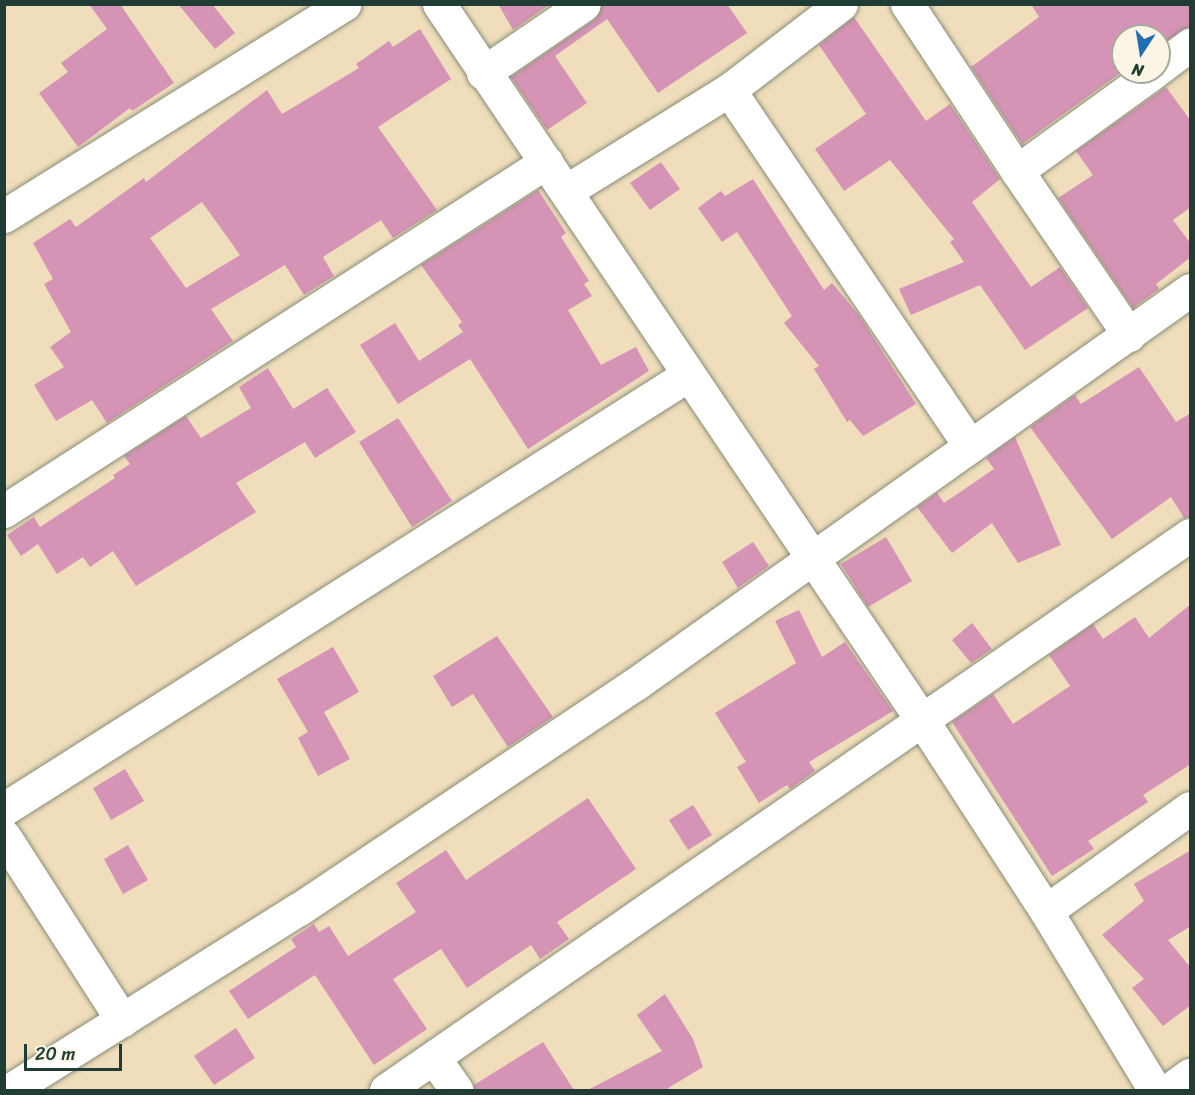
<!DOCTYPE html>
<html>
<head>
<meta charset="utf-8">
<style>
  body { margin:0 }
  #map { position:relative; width:1195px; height:1095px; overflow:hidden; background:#efddbb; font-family:Sriracha,sans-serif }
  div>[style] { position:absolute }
  .building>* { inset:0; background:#d594b5 }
  .roads { filter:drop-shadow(0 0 2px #878d78) drop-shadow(0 0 2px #878d78) }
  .minor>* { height:33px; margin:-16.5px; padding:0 16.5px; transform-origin:16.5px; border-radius:16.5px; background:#fff }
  span { translate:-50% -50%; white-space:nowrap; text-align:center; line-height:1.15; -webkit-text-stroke:5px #fcf5e5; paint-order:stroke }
  .frame { position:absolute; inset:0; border:6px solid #1f3d34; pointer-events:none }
  .north { position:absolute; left:1111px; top:24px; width:60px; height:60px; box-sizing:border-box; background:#fcf5e5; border:2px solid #a4ab9e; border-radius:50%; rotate:192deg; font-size:16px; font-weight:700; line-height:24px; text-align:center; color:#1f3d34 }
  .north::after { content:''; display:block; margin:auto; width:21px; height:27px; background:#1f6fb2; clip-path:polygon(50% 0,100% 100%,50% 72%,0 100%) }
  .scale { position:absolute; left:24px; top:1044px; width:98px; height:27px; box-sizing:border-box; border:3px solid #1f3d34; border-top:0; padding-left:8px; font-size:18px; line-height:21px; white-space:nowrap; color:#1f3d34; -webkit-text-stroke:4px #fcf5e5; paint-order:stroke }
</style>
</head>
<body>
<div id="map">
  <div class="building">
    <i style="clip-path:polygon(89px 4px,120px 4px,174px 83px,132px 111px,130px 108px,78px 147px,39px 93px,68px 72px,61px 63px,107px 29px)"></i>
    <i style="clip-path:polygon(178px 4px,212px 4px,235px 33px,215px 49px)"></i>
    <i style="clip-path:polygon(498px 4px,550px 4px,513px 30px)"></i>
    <i style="clip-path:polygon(602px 4px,727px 4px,747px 33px,658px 93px,607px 19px,555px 56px,587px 103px,547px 130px,511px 77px,595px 19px)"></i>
    <i style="clip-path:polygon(1031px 4px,1191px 4px,1191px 27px,1159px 45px,1159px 36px,1123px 36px,1123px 71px,1022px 144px,971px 67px,1039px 17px)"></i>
    <i style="clip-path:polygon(854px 17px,926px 121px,950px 104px,1000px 179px,972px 202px,1031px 287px,1060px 267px,1088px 308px,1025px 350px,980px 285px,911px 315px,899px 289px,964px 262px,950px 242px,954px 239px,890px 160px,844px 191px,815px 149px,866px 114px,819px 45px)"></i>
    <i style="clip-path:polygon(evenodd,420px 29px,451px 79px,378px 127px,437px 210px,393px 238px,381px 220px,323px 257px,334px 276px,304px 295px,285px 265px,211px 309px,233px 341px,107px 423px,92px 400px,56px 421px,34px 385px,64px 367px,50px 347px,71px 332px,44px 284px,53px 279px,33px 243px,70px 219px,76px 227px,144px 178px,146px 182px,267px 90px,282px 114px,359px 68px,356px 64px,389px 41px,393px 47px,420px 29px,202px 202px,240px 255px,186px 288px,150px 238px,202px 202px)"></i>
    <i style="clip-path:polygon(1166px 87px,1191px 121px,1191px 207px,1173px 220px,1191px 244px,1191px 257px,1156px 284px,1159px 289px,1133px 308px,1058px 198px,1093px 175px,1076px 151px)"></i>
    <i style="clip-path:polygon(661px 162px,680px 189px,650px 210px,630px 183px)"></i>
    <i style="clip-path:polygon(753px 179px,824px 290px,832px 283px,859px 315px,916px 404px,863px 436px,850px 420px,847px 422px,814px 369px,819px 366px,784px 323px,792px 316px,737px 232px,722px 242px,698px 208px,721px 191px,725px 196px)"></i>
    <i style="clip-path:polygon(538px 190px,566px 233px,561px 237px,589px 281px,584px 284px,592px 296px,568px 310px,601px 365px,636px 347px,649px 371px,528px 449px,470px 359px,398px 404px,360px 345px,395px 323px,419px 361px,463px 332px,458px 325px,462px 322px,421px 265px)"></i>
    <i style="clip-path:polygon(1139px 367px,1176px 422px,1191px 413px,1191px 517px,1184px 518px,1171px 497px,1112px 539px,1030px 427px,1075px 395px,1081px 404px)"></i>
    <i style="clip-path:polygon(268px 368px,293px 409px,327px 388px,356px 432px,315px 458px,305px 442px,236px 483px,256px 512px,136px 586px,113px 551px,90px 567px,83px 557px,57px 574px,38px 544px,21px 556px,7px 535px,34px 517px,40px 527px,115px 478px,113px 475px,130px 464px,124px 456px,186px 416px,201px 438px,251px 408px,239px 387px)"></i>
    <i style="clip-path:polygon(398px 418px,452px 501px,412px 527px,359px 442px)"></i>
    <i style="clip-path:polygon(1015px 437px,1061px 545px,1018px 563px,992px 523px,952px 553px,917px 507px,937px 493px,944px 503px,994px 469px,986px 458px)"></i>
    <i style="clip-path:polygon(886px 537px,912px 581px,868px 607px,841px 564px)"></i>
    <i style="clip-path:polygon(753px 542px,769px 566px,738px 588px,722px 562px)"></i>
    <i style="clip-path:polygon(1191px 604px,1191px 764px,1143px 795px,1148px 802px,1088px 841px,1094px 849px,1052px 876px,952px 722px,993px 694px,1013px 724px,1070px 686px,1049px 655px,1093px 624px,1103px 639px,1135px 617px,1149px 638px)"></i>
    <i style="clip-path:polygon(799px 610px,822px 657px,845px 642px,893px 711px,809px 762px,815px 771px,790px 789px,787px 785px,759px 803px,737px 767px,746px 762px,715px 713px,796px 663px,775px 621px)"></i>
    <i style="clip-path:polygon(972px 623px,992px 649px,971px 663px,952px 640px)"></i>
    <i style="clip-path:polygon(497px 636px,553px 717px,508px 747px,473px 694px,452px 707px,433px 676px)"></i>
    <i style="clip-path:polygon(333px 647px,359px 692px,324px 712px,350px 759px,318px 776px,298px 738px,308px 732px,277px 679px)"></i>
    <i style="clip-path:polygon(125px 769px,144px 801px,111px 820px,93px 788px)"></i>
    <i style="clip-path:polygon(588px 798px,636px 869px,557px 922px,569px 939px,540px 959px,531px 945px,467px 988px,441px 949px,393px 979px,427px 1029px,374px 1065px,315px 975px,248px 1019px,229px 991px,296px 947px,291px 939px,314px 924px,319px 932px,329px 926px,348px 956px,416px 912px,396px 883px,446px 850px,466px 880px)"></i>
    <i style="clip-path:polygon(693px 805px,712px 835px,688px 850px,669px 820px)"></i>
    <i style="clip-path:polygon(128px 845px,148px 880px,123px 894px,104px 859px)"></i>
    <i style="clip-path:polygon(1191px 850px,1191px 926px,1168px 940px,1191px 968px,1191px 1005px,1163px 1026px,1132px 988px,1144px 979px,1102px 935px,1144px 901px,1134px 884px)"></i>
    <i style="clip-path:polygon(665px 994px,693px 1039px,703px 1067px,665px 1090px,588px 1090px,662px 1051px,637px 1015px)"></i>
    <i style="clip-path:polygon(236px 1028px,255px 1058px,214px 1085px,194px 1056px)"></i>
    <i style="clip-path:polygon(543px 1042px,574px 1090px,474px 1090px,474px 1085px)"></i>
  </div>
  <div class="roads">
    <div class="minor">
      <i style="left:439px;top:4px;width:867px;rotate:56deg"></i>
      <i style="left:924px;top:723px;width:224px;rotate:57deg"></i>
      <i style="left:1046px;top:911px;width:210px;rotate:58.7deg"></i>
      <i style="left:907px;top:4px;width:200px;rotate:56.6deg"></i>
      <i style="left:1159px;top:68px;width:39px;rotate:-37deg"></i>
      <i style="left:483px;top:73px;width:122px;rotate:-34.3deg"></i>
      <i style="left:729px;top:90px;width:430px;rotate:55.9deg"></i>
      <i style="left:566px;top:191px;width:192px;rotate:-31.8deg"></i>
      <i style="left:729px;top:90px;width:141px;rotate:-37.5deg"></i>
      <i style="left:4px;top:216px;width:401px;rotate:-31.9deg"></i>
      <i style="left:1129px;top:335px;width:199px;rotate:-124.3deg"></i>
      <i style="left:1017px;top:171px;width:169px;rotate:-35.9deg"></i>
      <i style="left:4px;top:511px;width:645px;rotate:-32.78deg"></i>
      <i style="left:4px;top:809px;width:810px;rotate:-32.4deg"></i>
      <i style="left:4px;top:836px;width:219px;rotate:57.3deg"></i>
      <i style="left:1046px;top:911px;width:177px;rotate:-35.6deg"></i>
      <i style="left:434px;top:1058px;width:39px;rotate:55deg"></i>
      <i style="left:10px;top:1090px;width:341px;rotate:-32.1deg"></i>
      <i style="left:299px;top:909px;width:403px;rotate:-33.8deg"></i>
      <i style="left:634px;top:685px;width:682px;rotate:-35.39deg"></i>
      <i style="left:386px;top:1090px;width:977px;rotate:-34.62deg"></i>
      <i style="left:1169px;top:1090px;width:26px;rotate:-36deg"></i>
    </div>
  </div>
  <div class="frame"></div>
  <div class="north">N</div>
  <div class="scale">20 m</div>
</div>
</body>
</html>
